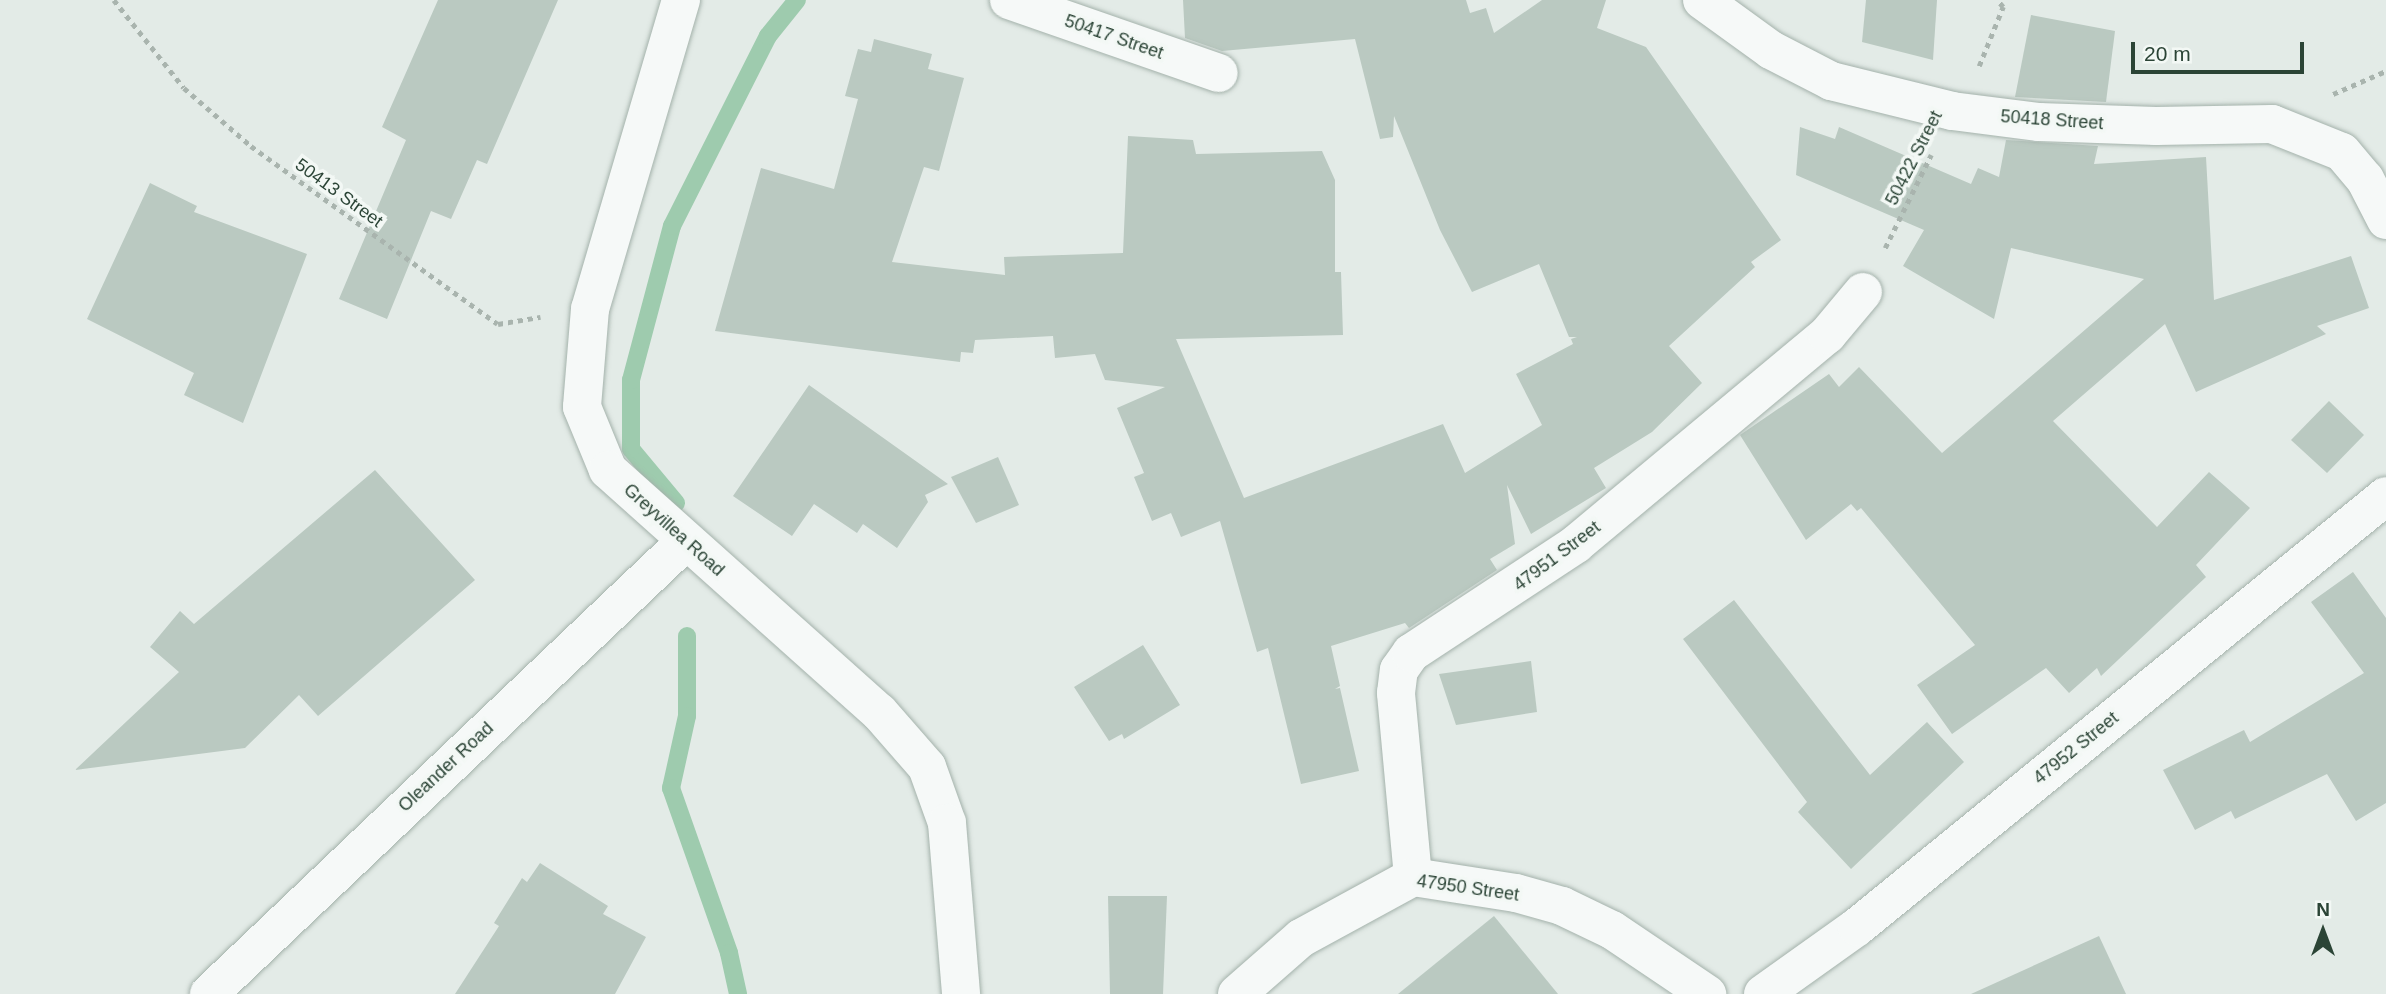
<!DOCTYPE html>
<html>
<head>
<meta charset="utf-8">
<style>
  body { margin:0 }
  #map { position:relative; width:2386px; height:994px; overflow:hidden; background:#e3ebe7; font-family:Helvetica,sans-serif }
  div>[style] { position:absolute }
  .stream>* { height:18px; margin:-9px; padding:0 9px; transform-origin:9px; border-radius:9px; background:#9ecbae }
  .building>* { inset:0; background:#bac9c1 }
  .path>* { height:4.5px; margin-top:-2.25px; transform-origin:0; background:repeating-linear-gradient(90deg,#a9b4ae 0 5px,transparent 0 10px) }
  .roads { filter:drop-shadow(0 0 2px #a4b2ab) drop-shadow(0 0 2px #a4b2ab) }
  .street>* { height:38px; margin:-19px; padding:0 19px; transform-origin:19px; border-radius:19px; background:#f6f9f8 }
  span { translate:-50% -50%; white-space:nowrap; text-align:center; line-height:1.15; -webkit-text-stroke:7px #f3f8f5; paint-order:stroke }
  .street-label { font-size:18px; color:#2b4436 }
  .north { position:absolute; left:2288px; top:896px; width:70px; height:70px; -webkit-text-stroke:5px #f3f8f5; paint-order:stroke; rotate:0deg; font-size:19px; font-weight:700; line-height:28px; text-align:center; color:#2b4436 }
  .north::after { content:''; display:block; margin:auto; width:24px; height:32px; background:#2b4436; clip-path:polygon(50% 0,100% 100%,50% 72%,0 100%) }
  .scale { position:absolute; left:2131px; top:42px; width:173px; height:32px; box-sizing:border-box; border:4px solid #2b4436; border-top:0; padding-left:9px; font-size:21px; line-height:24px; white-space:nowrap; color:#2b4436; -webkit-text-stroke:5px #f3f8f5; paint-order:stroke }
</style>
</head>
<body>
<div id="map">
  <div class="stream">
    <i style="left:676px;top:503px;width:70px;rotate:-129.8deg"></i>
    <i style="left:631px;top:449px;width:69px;rotate:-90deg"></i>
    <i style="left:631px;top:380px;width:159px;rotate:-75.1deg"></i>
    <i style="left:672px;top:226px;width:213px;rotate:-63.2deg"></i>
    <i style="left:768px;top:36px;width:46px;rotate:-51.1deg"></i>
    <i style="left:687px;top:636px;width:80px;rotate:90deg"></i>
    <i style="left:687px;top:716px;width:74px;rotate:102.5deg"></i>
    <i style="left:671px;top:788px;width:175px;rotate:70.6deg"></i>
    <i style="left:729px;top:953px;width:42px;rotate:77.6deg"></i>
  </div>
  <div class="building">
    <i style="clip-path:polygon(438px 0,558px 0,487px 164px,477px 160px,451px 219px,431px 211px,387px 319px,339px 299px,406px 140px,382px 127px)"></i>
    <i style="clip-path:polygon(1183px 0,1466px 0,1470px 13px,1486px 8px,1494px 33px,1542px 0,1606px 0,1597px 28px,1646px 47px,1781px 240px,1751px 262px,1755px 267px,1669px 346px,1702px 383px,1652px 432px,1594px 468px,1606px 488px,1531px 534px,1507px 485px,1515px 544px,1490px 559px,1497px 570px,1409px 628px,1405px 623px,1331px 646px,1340px 686px,1335px 689px,1340px 688px,1359px 771px,1301px 784px,1268px 648px,1257px 652px,1220px 521px,1181px 537px,1171px 513px,1152px 521px,1134px 477px,1144px 473px,1117px 408px,1165px 387px,1105px 380px,1095px 354px,1055px 358px,1053px 336px,975px 340px,973px 353px,961px 352px,960px 362px,715px 331px,761px 168px,834px 189px,858px 99px,845px 96px,858px 49px,871px 52px,874px 39px,932px 54px,928px 69px,964px 78px,939px 171px,924px 167px,892px 262px,1005px 275px,1004px 257px,1123px 253px,1128px 136px,1193px 140px,1196px 154px,1322px 151px,1335px 180px,1335px 272px,1341px 272px,1343px 335px,1176px 339px,1244px 498px,1443px 424px,1465px 473px,1542px 425px,1516px 374px,1573px 344px,1571px 339px,1577px 337px,1569px 337px,1539px 264px,1472px 292px,1440px 230px,1394px 116px,1393px 137px,1380px 139px,1355px 39px,1222px 51px,1185px 38px)"></i>
    <i style="clip-path:polygon(1866px 0,1937px 0,1933px 60px,1862px 42px)"></i>
    <i style="clip-path:polygon(2031px 15px,2115px 31px,2106px 102px,2015px 97px)"></i>
    <i style="clip-path:polygon(1800px 127px,1835px 139px,1839px 127px,1971px 184px,1978px 168px,1999px 177px,2006px 140px,2098px 146px,2094px 164px,2206px 157px,2214px 300px,2351px 256px,2369px 308px,2317px 326px,2326px 334px,2196px 392px,2165px 324px,2053px 421px,2157px 527px,2209px 472px,2250px 508px,2196px 565px,2206px 577px,2101px 676px,2097px 668px,2069px 693px,2046px 668px,1952px 734px,1917px 685px,1975px 645px,1861px 508px,1857px 511px,1851px 504px,1806px 540px,1740px 435px,1829px 374px,1839px 387px,1859px 367px,1942px 453px,2144px 279px,2011px 248px,1994px 319px,1903px 266px,1924px 230px,1796px 175px)"></i>
    <i style="clip-path:polygon(150px 183px,197px 206px,194px 212px,307px 254px,243px 423px,184px 395px,194px 373px,87px 319px)"></i>
    <i style="clip-path:polygon(809px 385px,948px 484px,925px 495px,928px 502px,897px 548px,863px 524px,857px 533px,814px 504px,792px 536px,733px 496px)"></i>
    <i style="clip-path:polygon(2329px 401px,2364px 435px,2327px 473px,2291px 440px)"></i>
    <i style="clip-path:polygon(998px 457px,1019px 505px,976px 523px,951px 477px)"></i>
    <i style="clip-path:polygon(375px 470px,475px 580px,318px 716px,299px 695px,245px 748px,75px 770px,179px 672px,150px 647px,180px 611px,194px 624px)"></i>
    <i style="clip-path:polygon(2353px 572px,2386px 618px,2386px 803px,2356px 821px,2327px 774px,2235px 819px,2231px 811px,2195px 830px,2163px 770px,2244px 730px,2250px 742px,2364px 673px,2311px 602px)"></i>
    <i style="clip-path:polygon(1734px 600px,1870px 775px,1927px 722px,1964px 762px,1851px 869px,1798px 812px,1807px 802px,1683px 639px)"></i>
    <i style="clip-path:polygon(1143px 645px,1180px 705px,1124px 739px,1122px 734px,1109px 741px,1074px 687px)"></i>
    <i style="clip-path:polygon(1531px 661px,1537px 712px,1456px 725px,1439px 674px)"></i>
    <i style="clip-path:polygon(540px 863px,608px 906px,603px 914px,646px 937px,615px 994px,455px 994px,499px 926px,494px 923px,522px 878px,527px 882px)"></i>
    <i style="clip-path:polygon(1108px 896px,1167px 896px,1163px 994px,1110px 994px)"></i>
    <i style="clip-path:polygon(1494px 916px,1558px 994px,1398px 994px)"></i>
    <i style="clip-path:polygon(2099px 936px,2126px 994px,1971px 994px)"></i>
  </div>
  <div class="path">
    <i style="left:114px;top:0;width:112px;rotate:51.5deg"></i>
    <i style="left:184px;top:88px;width:89px;rotate:40.9deg"></i>
    <i style="left:251px;top:146px;width:304px;rotate:35.8deg"></i>
    <i style="left:498px;top:324px;width:43px;rotate:-9.5deg"></i>
    <i style="left:1979px;top:66px;width:64px;rotate:-67.9deg"></i>
    <i style="left:2003px;top:7px;width:9px;rotate:-131deg"></i>
    <i style="left:2333px;top:94px;width:58px;rotate:-23.5deg"></i>
    <i style="left:1885px;top:248px;width:104px;rotate:-63.7deg"></i>
  </div>
  <div class="roads">
    <div class="street">
      <i style="left:681px;top:0;width:322px;rotate:106.4deg"></i>
      <i style="left:590px;top:309px;width:98px;rotate:94.7deg"></i>
      <i style="left:582px;top:407px;width:68px;rotate:67.6deg"></i>
      <i style="left:608px;top:470px;width:363px;rotate:41.8deg"></i>
      <i style="left:879px;top:712px;width:73px;rotate:48.9deg"></i>
      <i style="left:927px;top:767px;width:59px;rotate:70.3deg"></i>
      <i style="left:947px;top:823px;width:172px;rotate:85.3deg"></i>
      <i style="left:1009px;top:0;width:222px;rotate:19.2deg"></i>
      <i style="left:1702px;top:0;width:85px;rotate:35.9deg"></i>
      <i style="left:1771px;top:50px;width:68px;rotate:27.3deg"></i>
      <i style="left:1831px;top:81px;width:125px;rotate:13.9deg"></i>
      <i style="left:1952px;top:111px;width:88px;rotate:7.2deg"></i>
      <i style="left:2039px;top:122px;width:117px;rotate:2deg"></i>
      <i style="left:2156px;top:126px;width:116px;rotate:-1deg"></i>
      <i style="left:2272px;top:124px;width:75px;rotate:21.8deg"></i>
      <i style="left:2342px;top:152px;width:35px;rotate:50deg"></i>
      <i style="left:2365px;top:179px;width:46px;rotate:62.9deg"></i>
      <i style="left:1413px;top:877px;width:185px;rotate:-95.3deg"></i>
      <i style="left:1396px;top:693px;width:23px;rotate:-83deg"></i>
      <i style="left:1399px;top:670px;width:21px;rotate:-55deg"></i>
      <i style="left:1411px;top:653px;width:198px;rotate:-33.4deg"></i>
      <i style="left:1576px;top:544px;width:327px;rotate:-39.8deg"></i>
      <i style="left:1827px;top:335px;width:56px;rotate:-50.1deg"></i>
      <i style="left:209px;top:994px;width:656px;rotate:-43.52deg"></i>
      <i style="left:1237px;top:994px;width:85px;rotate:-41.2deg"></i>
      <i style="left:1301px;top:938px;width:128px;rotate:-28.6deg"></i>
      <i style="left:1413px;top:877px;width:104px;rotate:8.8deg"></i>
      <i style="left:1516px;top:893px;width:48px;rotate:15.8deg"></i>
      <i style="left:1562px;top:906px;width:55px;rotate:25.6deg"></i>
      <i style="left:1612px;top:930px;width:115px;rotate:34deg"></i>
      <i style="left:1763px;top:994px;width:115px;rotate:-35.5deg"></i>
      <i style="left:1857px;top:927px;width:682px;rotate:-39.17deg"></i>
    </div>
  </div>
  <div class="street-label">
    <span style="left:1114px;top:37px;rotate:19deg">50417 Street</span>
    <span style="left:2052px;top:120px;rotate:4deg">50418 Street</span>
    <span style="left:1914px;top:158px;rotate:-63deg">50422 Street</span>
    <span style="left:339px;top:193px;rotate:36deg">50413 Street</span>
    <span style="left:674px;top:530px;rotate:42deg">Greyvillea Road</span>
    <span style="left:1557px;top:556px;rotate:-37deg">47951 Street</span>
    <span style="left:2076px;top:748px;rotate:-39deg">47952 Street</span>
    <span style="left:446px;top:767px;rotate:-43deg">Oleander Road</span>
    <span style="left:1468px;top:888px;rotate:8deg">47950 Street</span>
  </div>
  <div class="north">N</div>
  <div class="scale">20 m</div>
</div>
</body>
</html>
